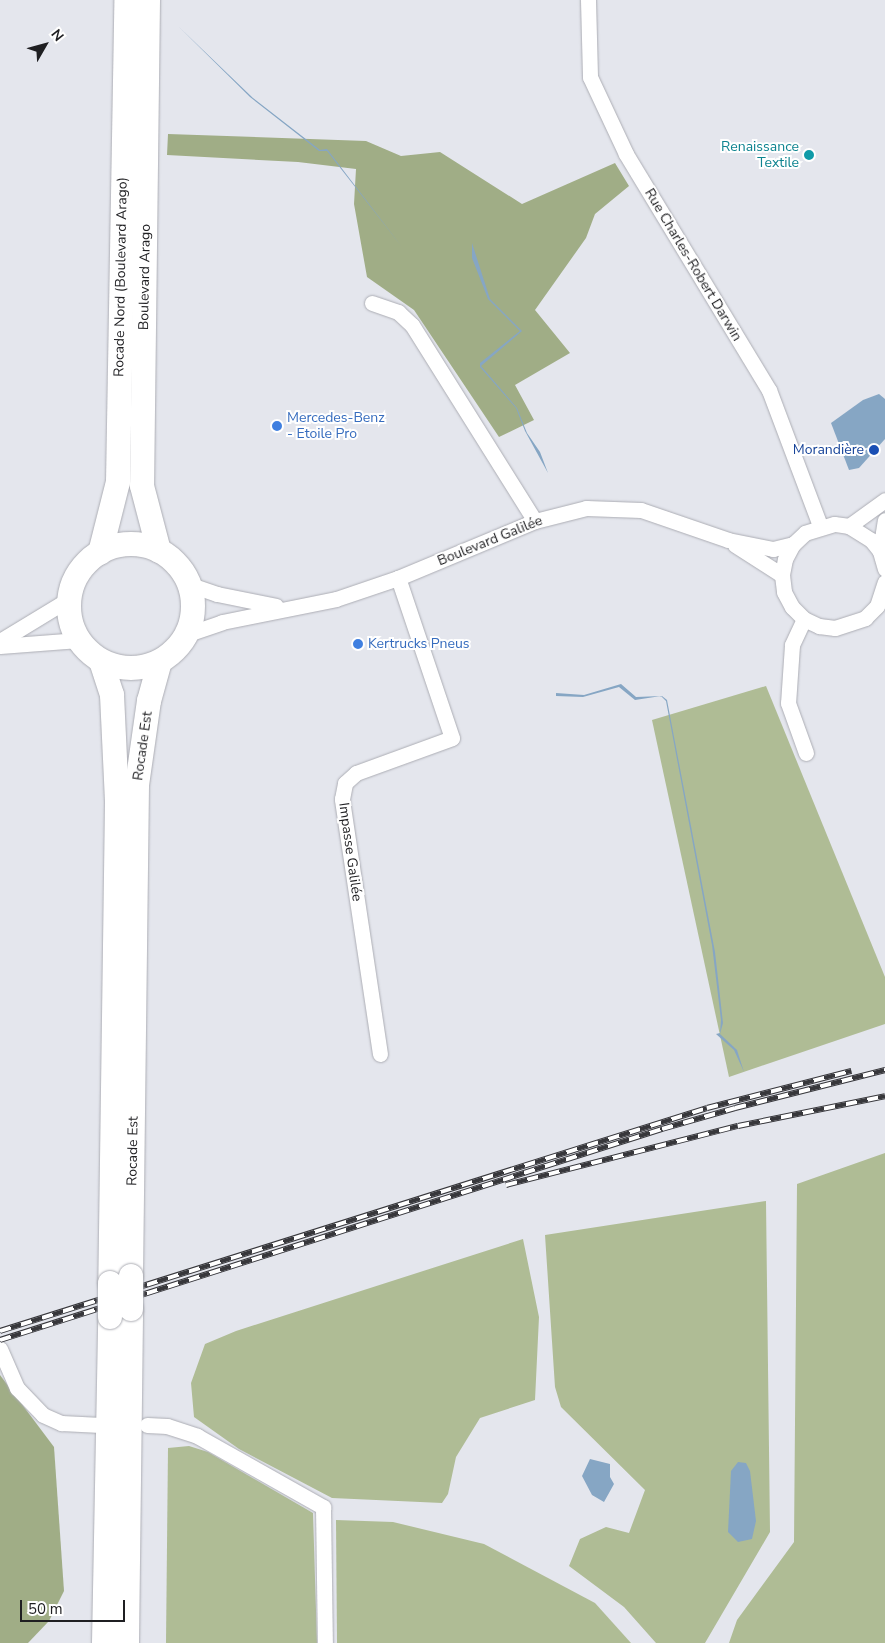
<!DOCTYPE html>
<html>
<head>
<meta charset="utf-8">
<style>
  body { margin:0 }
  #map { position:relative; width:885px; height:1643px; overflow:hidden; background:#e4e6ed; font-family:"Nunito Sans",sans-serif }
  div>[style] { position:absolute }
  .green>* { inset:0; background:#afbc95 }
  .forest>* { inset:0; background:#a0ad86 }
  .water>* { inset:0; background:#86a6c4 }
  .roads { filter:drop-shadow(0 0 1px #acadb4) drop-shadow(0 0 1px #acadb4) }
  .minor>* { height:15px; margin:-7.5px; padding:0 7.5px; transform-origin:7.5px; border-radius:7.5px; background:#fff }
  .primary>* { height:24px; margin:-12px; padding:0 12px; transform-origin:12px; border-radius:12px; background:#fff }
  .primary>.ring { margin:-12px; padding:0; box-sizing:content-box; background:none; border:24px solid #fff; border-radius:50% }
  .rail>* { height:5.5px; margin-top:-2.75px; transform-origin:0; background:repeating-linear-gradient(90deg,#fff 0 11px,#37373b 0 22px); box-sizing:border-box; border-block:1px solid #37373b }
  .bridges { filter:drop-shadow(0 0 1px #acadb4) drop-shadow(0 0 1px #acadb4) }
  .primary-bridge>* { height:24px; margin:-12px; padding:0 12px; transform-origin:12px; border-radius:12px; background:#fff }
  .dots>* { width:14px; height:14px; translate:-50% -50%; box-sizing:border-box; border:2px solid #fff; border-radius:50% }
  span { translate:-50% -50%; white-space:nowrap; text-align:center; line-height:1.15; -webkit-text-stroke:4px #fff; paint-order:stroke }
  .culture-label { font-size:14px; color:#0d838f }
  .right { translate:-100% -50%; text-align:right }
  .street-label { font-size:14px; color:#1f1f22 }
  .shop-label { font-size:14px; color:#366cbe }
  .left { translate:0 -50%; text-align:left }
  .transit-label { font-size:14px; color:#164399 }
  .north { position:absolute; left:20px; top:20px; width:50px; height:50px; -webkit-text-stroke:4px #fff; paint-order:stroke; rotate:52deg; font-size:14px; font-weight:700; line-height:20px; text-align:center; color:#1f1f22 }
  .north::after { content:''; display:block; margin:auto; width:18px; height:22px; background:#1f1f22; clip-path:polygon(50% 0,100% 100%,50% 72%,0 100%) }
  .scale { position:absolute; left:20px; top:1600px; width:105px; height:22px; box-sizing:border-box; border:2px solid #1f1f22; border-top:0; padding-left:6px; font-size:15px; line-height:18px; white-space:nowrap; color:#1f1f22; -webkit-text-stroke:4px #fff; paint-order:stroke }
</style>
</head>
<body>
<div id="map">
  <div class="green">
    <i style="clip-path:polygon(766px 686px,885px 977px,885px 1024px,729px 1077px,652px 720px)"></i>
    <i style="clip-path:polygon(885px 1153px,885px 1643px,729px 1643px,737px 1620px,794px 1542px,797px 1184px)"></i>
    <i style="clip-path:polygon(766px 1201px,770px 1532px,705px 1643px,656px 1643px,624px 1607px,569px 1566px,580px 1539px,606px 1527px,629px 1533px,645px 1490px,561px 1407px,555px 1387px,545px 1235px)"></i>
    <i style="clip-path:polygon(523px 1239px,539px 1317px,535px 1400px,480px 1418px,456px 1457px,448px 1494px,442px 1503px,332px 1498px,239px 1449px,194px 1417px,191px 1383px,205px 1344px,236px 1331px)"></i>
    <i style="clip-path:polygon(189px 1446px,208px 1452px,313px 1513px,317px 1643px,166px 1643px,168px 1448px)"></i>
    <i style="clip-path:polygon(336px 1520px,393px 1522px,484px 1544px,595px 1603px,631px 1643px,337px 1643px)"></i>
  </div>
  <div class="forest">
    <i style="clip-path:polygon(168px 134px,366px 141px,401px 156px,440px 152px,522px 204px,615px 163px,629px 186px,595px 214px,586px 238px,535px 310px,570px 353px,515px 385px,534px 420px,499px 437px,414px 310px,367px 277px,354px 204px,356px 169px,298px 162px,167px 155px)"></i>
    <i style="clip-path:polygon(0 1375px,54px 1447px,64px 1591px,49px 1621px,28px 1643px,0 1643px)"></i>
  </div>
  <div class="water">
    <i style="clip-path:polygon(178px 26px,253px 98px,320px 150px,327px 149px,402px 247px,327px 151px,319px 151px,250px 97px)"></i>
    <i style="clip-path:polygon(472px 243px,490px 299px,522px 331px,481px 366px,517px 408px,527px 433px,540px 452px,548px 473px,525px 431px,516px 408px,480px 367px,480px 363px,520px 331px,488px 299px,472px 258px)"></i>
    <i style="clip-path:polygon(879px 394px,885px 399px,885px 439px,859px 468px,849px 470px,831px 423px,863px 400px)"></i>
    <i style="clip-path:polygon(621px 684px,636px 697px,662px 696px,667px 700px,715px 952px,723px 1023px,720px 1034px,737px 1050px,744px 1072px,734px 1050px,716px 1034px,720px 1033px,721px 1020px,712px 945px,666px 701px,661px 696px,635px 700px,619px 687px,583px 697px,556px 696px,556px 693px,584px 695px)"></i>
    <i style="clip-path:polygon(590px 1459px,610px 1464px,610px 1477px,614px 1484px,604px 1502px,592px 1495px,582px 1476px)"></i>
    <i style="clip-path:polygon(738px 1462px,746px 1463px,750px 1471px,756px 1521px,752px 1539px,738px 1542px,728px 1532px,731px 1471px)"></i>
  </div>
  <div class="roads">
    <div class="minor">
      <i style="left:588px;top:0;width:77px;rotate:88.5deg"></i>
      <i style="left:590px;top:77px;width:85px;rotate:64.9deg"></i>
      <i style="left:626px;top:154px;width:276px;rotate:58.8deg"></i>
      <i style="left:769px;top:390px;width:145px;rotate:69.4deg"></i>
      <i style="left:372px;top:303px;width:28px;rotate:19deg"></i>
      <i style="left:398px;top:312px;width:19px;rotate:43deg"></i>
      <i style="left:412px;top:325px;width:231px;rotate:57.9deg"></i>
      <i style="left:849px;top:526px;width:44px;rotate:-35.8deg"></i>
      <i style="left:735px;top:545px;width:56px;rotate:32.6deg"></i>
      <i style="left:880px;top:551px;width:31px;rotate:-81deg"></i>
      <i style="left:885px;top:569px;width:19px;rotate:-106deg"></i>
      <i style="left:880px;top:551px;width:14px;rotate:-129deg"></i>
      <i style="left:871px;top:540px;width:26px;rotate:-148deg"></i>
      <i style="left:849px;top:526px;width:15px;rotate:-172deg"></i>
      <i style="left:834px;top:524px;width:30px;rotate:163deg"></i>
      <i style="left:805px;top:533px;width:16px;rotate:137deg"></i>
      <i style="left:793px;top:544px;width:17px;rotate:118deg"></i>
      <i style="left:785px;top:559px;width:16px;rotate:101deg"></i>
      <i style="left:782px;top:575px;width:17px;rotate:83deg"></i>
      <i style="left:784px;top:592px;width:17px;rotate:62deg"></i>
      <i style="left:792px;top:607px;width:17px;rotate:45deg"></i>
      <i style="left:804px;top:619px;width:17px;rotate:25deg"></i>
      <i style="left:819px;top:626px;width:16px;rotate:7deg"></i>
      <i style="left:835px;top:628px;width:32px;rotate:-18deg"></i>
      <i style="left:865px;top:618px;width:17px;rotate:-45deg"></i>
      <i style="left:877px;top:606px;width:25px;rotate:-72deg"></i>
      <i style="left:188px;top:584px;width:31px;rotate:19deg"></i>
      <i style="left:217px;top:594px;width:60px;rotate:11.5deg"></i>
      <i style="left:804px;top:619px;width:29px;rotate:115deg"></i>
      <i style="left:792px;top:645px;width:58px;rotate:93.9deg"></i>
      <i style="left:788px;top:703px;width:53px;rotate:70.2deg"></i>
      <i style="left:185px;top:635px;width:39px;rotate:-19deg"></i>
      <i style="left:222px;top:622px;width:116px;rotate:-11.4deg"></i>
      <i style="left:336px;top:599px;width:65px;rotate:-18.7deg"></i>
      <i style="left:398px;top:578px;width:148px;rotate:-22.6deg"></i>
      <i style="left:535px;top:521px;width:53px;rotate:-14.3deg"></i>
      <i style="left:586px;top:508px;width:55px;rotate:2.1deg"></i>
      <i style="left:641px;top:510px;width:92px;rotate:19deg"></i>
      <i style="left:728px;top:540px;width:46px;rotate:11.3deg"></i>
      <i style="left:773px;top:549px;width:21px;rotate:-14deg"></i>
      <i style="left:0;top:641px;width:81px;rotate:-31.3deg"></i>
      <i style="left:0;top:646px;width:79px;rotate:-4.3deg"></i>
      <i style="left:380px;top:1054px;width:258px;rotate:-98.5deg"></i>
      <i style="left:342px;top:799px;width:16px;rotate:-79deg"></i>
      <i style="left:345px;top:783px;width:15px;rotate:-42deg"></i>
      <i style="left:356px;top:773px;width:102px;rotate:-20deg"></i>
      <i style="left:452px;top:738px;width:169px;rotate:-108.6deg"></i>
      <i style="left:0;top:1349px;width:43px;rotate:66.4deg"></i>
      <i style="left:17px;top:1388px;width:37px;rotate:46deg"></i>
      <i style="left:43px;top:1415px;width:20px;rotate:24deg"></i>
      <i style="left:61px;top:1423px;width:35px;rotate:3deg"></i>
      <i style="left:147px;top:1425px;width:20px;rotate:3deg"></i>
      <i style="left:167px;top:1426px;width:32px;rotate:18deg"></i>
      <i style="left:197px;top:1436px;width:145px;rotate:29.4deg"></i>
      <i style="left:323px;top:1507px;width:136px;rotate:89.2deg"></i>
    </div>
    <div class="primary">
      <i style="left:148px;top:0;width:486px;rotate:90.7deg"></i>
      <i style="left:142px;top:486px;width:67px;rotate:75.3deg"></i>
      <i class="ring" style="left:69px;top:544px;width:100px;height:100px"></i>
      <i style="left:100px;top:553px;width:73px;rotate:-75.8deg"></i>
      <i style="left:118px;top:482px;width:482px;rotate:-89deg"></i>
      <i style="left:101px;top:661px;width:36px;rotate:72deg"></i>
      <i style="left:112px;top:695px;width:108px;rotate:87.3deg"></i>
      <i style="left:117px;top:803px;width:480px;rotate:90.8deg"></i>
      <i style="left:131px;top:1276px;width:491px;rotate:-89.3deg"></i>
      <i style="left:137px;top:785px;width:85px;rotate:-81.9deg"></i>
      <i style="left:149px;top:701px;width:41px;rotate:-74.6deg"></i>
      <i style="left:104px;top:1643px;width:326px;rotate:-88.9deg"></i>
      <i style="left:127px;top:1643px;width:334px;rotate:-89.3deg"></i>
    </div>
  </div>
  <div class="rail">
    <i style="left:506px;top:1185px;width:239px;rotate:-14.3deg"></i>
    <i style="left:738px;top:1126px;width:150px;rotate:-11.5deg"></i>
    <i style="left:0;top:1331px;width:741px;rotate:-17.51deg"></i>
    <i style="left:707px;top:1108px;width:149px;rotate:-14.4deg"></i>
    <i style="left:0;top:1340px;width:695px;rotate:-17.68deg"></i>
    <i style="left:662px;top:1129px;width:76px;rotate:-16deg"></i>
    <i style="left:735px;top:1108px;width:155px;rotate:-14.2deg"></i>
  </div>
  <div class="bridges">
    <div class="primary-bridge">
      <i style="left:131px;top:1309px;width:33px;rotate:-90deg"></i>
      <i style="left:110px;top:1317px;width:34px;rotate:-90deg"></i>
    </div>
  </div>
  <div class="dots">
    <i style="left:809px;top:155px;background:#0f9aa8"></i>
    <i style="left:277px;top:426px;background:#3f7fe0"></i>
    <i style="left:874px;top:450px;background:#1a4fb4"></i>
    <i style="left:358px;top:644px;background:#3f7fe0"></i>
  </div>
  <div class="culture-label">
    <span class="right" style="left:799px;top:155px">Renaissance<br>Textile</span>
  </div>
  <div class="street-label">
    <span style="left:693px;top:265px;rotate:59deg">Rue Charles-Robert Darwin</span>
    <span style="left:121px;top:277px;rotate:-89deg">Rocade Nord (Boulevard Arago)</span>
    <span style="left:145px;top:277px;rotate:-89deg">Boulevard Arago</span>
    <span style="left:490px;top:541px;rotate:-22deg">Boulevard Galilée</span>
    <span style="left:143px;top:746px;rotate:-82deg">Rocade Est</span>
    <span style="left:350px;top:852px;rotate:82deg">Impasse Galilée</span>
    <span style="left:133px;top:1151px;rotate:-89deg">Rocade Est</span>
  </div>
  <div class="shop-label">
    <span class="left" style="left:287px;top:426px">Mercedes-Benz<br>- Etoile Pro</span>
    <span class="left" style="left:368px;top:644px">Kertrucks Pneus</span>
  </div>
  <div class="transit-label">
    <span class="right" style="left:864px;top:450px">Morandière</span>
  </div>
  <div class="north">N</div>
  <div class="scale">50 m</div>
</div>
</body>
</html>
